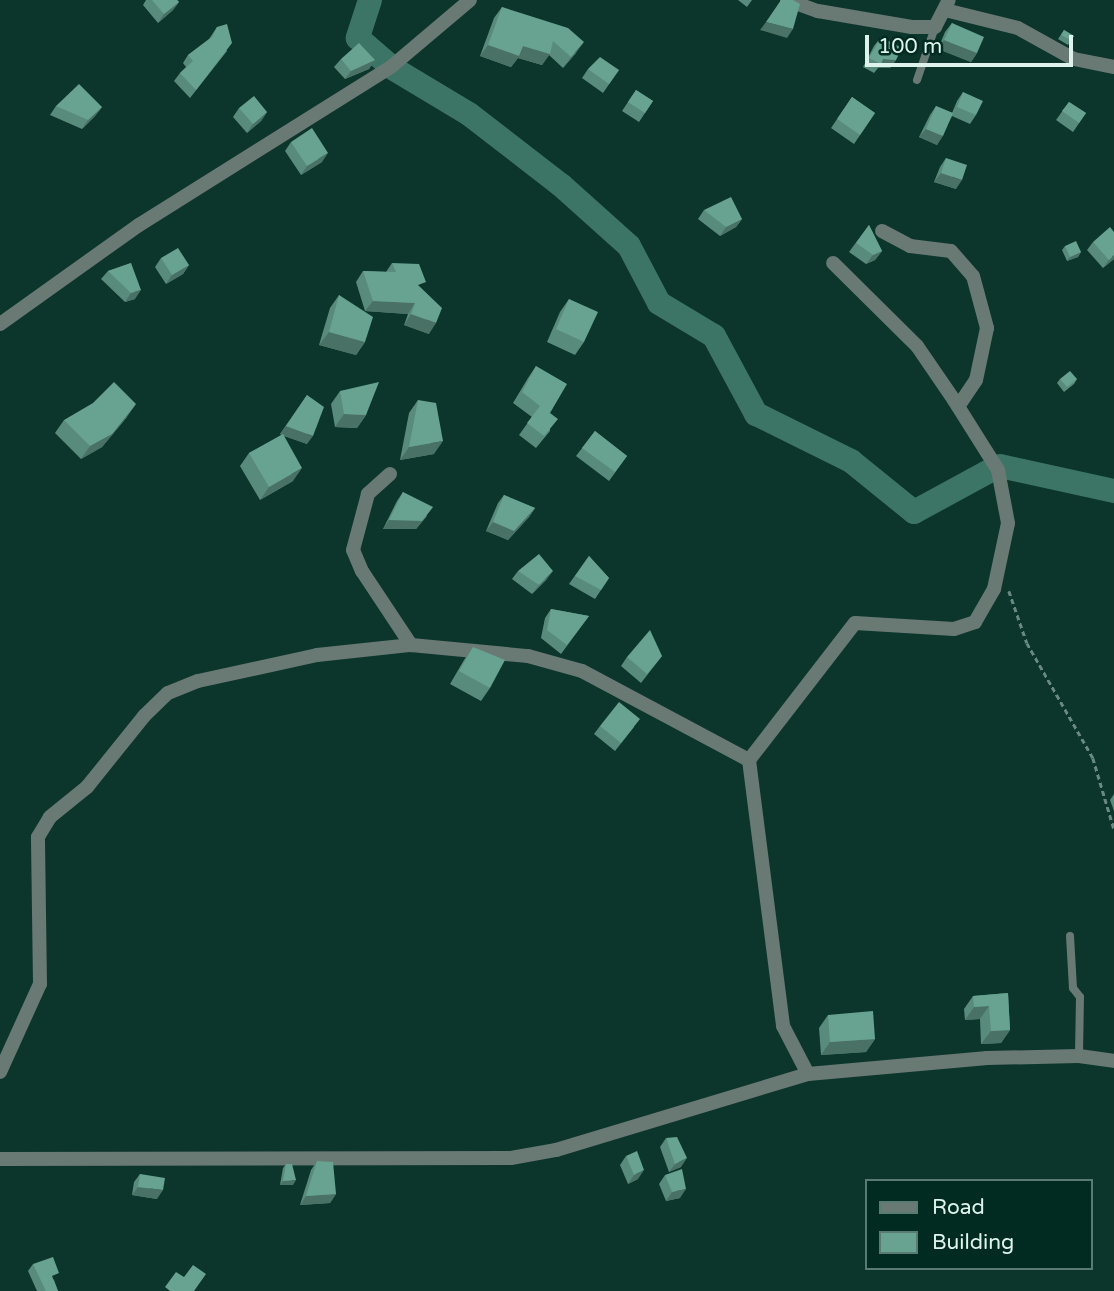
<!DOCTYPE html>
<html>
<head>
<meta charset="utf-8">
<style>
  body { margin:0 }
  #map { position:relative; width:1114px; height:1291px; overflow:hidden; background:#0c352b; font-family:"Varela Round",sans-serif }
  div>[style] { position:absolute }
  .river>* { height:24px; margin:-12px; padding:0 12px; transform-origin:12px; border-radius:12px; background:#3c7565 }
  .path>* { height:2.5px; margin-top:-1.25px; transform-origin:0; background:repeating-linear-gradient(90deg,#698981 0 5px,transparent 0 8.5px) }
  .service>* { height:8px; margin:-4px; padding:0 4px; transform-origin:4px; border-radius:4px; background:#697974 }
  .minor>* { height:14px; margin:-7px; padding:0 7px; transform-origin:7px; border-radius:7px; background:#697974 }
  .tertiary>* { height:14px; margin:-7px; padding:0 7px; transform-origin:7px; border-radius:7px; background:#697974 }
  .wall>* { inset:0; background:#598b7c }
  .shaded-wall>* { inset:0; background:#497165 }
  .building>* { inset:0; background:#68a290 }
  span { translate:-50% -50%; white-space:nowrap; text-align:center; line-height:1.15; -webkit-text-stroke:7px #012b21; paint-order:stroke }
  .legend { position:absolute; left:865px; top:1179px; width:228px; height:91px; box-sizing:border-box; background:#012b21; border:2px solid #597b72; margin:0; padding:9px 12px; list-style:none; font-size:21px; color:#def3ec }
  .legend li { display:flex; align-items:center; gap:14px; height:35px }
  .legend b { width:35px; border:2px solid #597b72 }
  .scale { position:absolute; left:865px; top:35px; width:208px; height:32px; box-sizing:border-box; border:4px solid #def3ec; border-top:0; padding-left:9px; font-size:21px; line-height:24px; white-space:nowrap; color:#def3ec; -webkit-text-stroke:5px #012b21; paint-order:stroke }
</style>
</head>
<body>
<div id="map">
  <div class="river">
    <i style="left:370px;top:0;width:40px;rotate:108deg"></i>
    <i style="left:358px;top:38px;width:40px;rotate:41deg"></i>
    <i style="left:394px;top:69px;width:87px;rotate:31deg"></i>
    <i style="left:469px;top:114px;width:116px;rotate:37.7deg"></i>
    <i style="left:561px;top:185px;width:91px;rotate:41.9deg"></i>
    <i style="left:629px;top:246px;width:64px;rotate:62.2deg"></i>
    <i style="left:659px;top:303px;width:64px;rotate:31deg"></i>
    <i style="left:714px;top:336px;width:89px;rotate:61.7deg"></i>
    <i style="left:756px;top:414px;width:106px;rotate:26.3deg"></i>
    <i style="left:851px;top:461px;width:81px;rotate:39deg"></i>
    <i style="left:914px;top:512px;width:90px;rotate:-28.6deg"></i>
    <i style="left:1000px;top:466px;width:117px;rotate:12.4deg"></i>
  </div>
  <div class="path">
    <i style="left:1009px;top:591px;width:55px;rotate:70.9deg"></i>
    <i style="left:1027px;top:643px;width:133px;rotate:60.1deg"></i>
    <i style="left:1093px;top:758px;width:74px;rotate:73.5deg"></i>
  </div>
  <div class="service">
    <i style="left:917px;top:80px;width:56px;rotate:-71.2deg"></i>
    <i style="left:1070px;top:936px;width:52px;rotate:86.7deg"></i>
    <i style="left:1073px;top:988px;width:11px;rotate:52deg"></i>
    <i style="left:1080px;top:997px;width:59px;rotate:91deg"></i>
  </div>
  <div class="minor">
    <i style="left:787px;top:0;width:33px;rotate:20deg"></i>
    <i style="left:818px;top:11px;width:95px;rotate:9.7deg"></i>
    <i style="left:912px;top:27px;width:23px"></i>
    <i style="left:935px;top:27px;width:30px;rotate:-63deg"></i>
    <i style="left:945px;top:10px;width:75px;rotate:13.9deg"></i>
    <i style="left:1018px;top:28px;width:64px;rotate:29deg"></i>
    <i style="left:1074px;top:59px;width:41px;rotate:11.3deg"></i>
    <i style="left:882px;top:231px;width:32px;rotate:28deg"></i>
    <i style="left:910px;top:246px;width:41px;rotate:7deg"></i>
    <i style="left:951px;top:251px;width:33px;rotate:49deg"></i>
    <i style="left:973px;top:276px;width:54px;rotate:74.9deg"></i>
    <i style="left:987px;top:328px;width:53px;rotate:101.9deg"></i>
    <i style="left:976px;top:380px;width:32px;rotate:124deg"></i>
    <i style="left:0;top:324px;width:171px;rotate:-35.5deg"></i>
    <i style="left:139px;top:225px;width:299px;rotate:-32.1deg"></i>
    <i style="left:392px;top:66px;width:102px;rotate:-40.2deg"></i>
    <i style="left:390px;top:474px;width:30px;rotate:138deg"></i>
    <i style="left:368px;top:494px;width:58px;rotate:105deg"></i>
    <i style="left:353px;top:550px;width:23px;rotate:67deg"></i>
    <i style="left:362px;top:571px;width:89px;rotate:56.5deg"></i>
    <i style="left:749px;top:760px;width:173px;rotate:-52.3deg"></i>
    <i style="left:855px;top:623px;width:99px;rotate:3.5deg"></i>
    <i style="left:954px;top:629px;width:22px;rotate:-18deg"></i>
    <i style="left:975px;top:622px;width:38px;rotate:-60deg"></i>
    <i style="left:994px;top:589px;width:67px;rotate:-78deg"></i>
    <i style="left:1008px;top:523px;width:54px;rotate:-100.7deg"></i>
    <i style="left:998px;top:470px;width:83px;rotate:-122.2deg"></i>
    <i style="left:954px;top:400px;width:65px;rotate:-124.4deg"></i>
    <i style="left:917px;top:346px;width:118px;rotate:-135.3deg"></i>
    <i style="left:0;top:1072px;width:97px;rotate:-65.6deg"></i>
    <i style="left:40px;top:984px;width:147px;rotate:-90.8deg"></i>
    <i style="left:38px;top:837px;width:23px;rotate:-59deg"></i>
    <i style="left:50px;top:817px;width:48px;rotate:-39deg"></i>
    <i style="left:87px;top:787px;width:91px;rotate:-51.2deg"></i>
    <i style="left:144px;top:716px;width:33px;rotate:-44deg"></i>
    <i style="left:168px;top:693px;width:32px;rotate:-22deg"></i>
    <i style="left:198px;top:681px;width:122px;rotate:-12.3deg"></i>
    <i style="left:317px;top:655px;width:95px;rotate:-6.1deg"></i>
    <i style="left:411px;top:645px;width:118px;rotate:5.4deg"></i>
    <i style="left:528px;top:656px;width:56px;rotate:15.5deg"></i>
    <i style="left:582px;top:671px;width:189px;rotate:28.1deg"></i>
    <i style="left:749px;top:760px;width:268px;rotate:82.7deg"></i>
    <i style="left:783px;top:1026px;width:54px;rotate:62.5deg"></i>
  </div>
  <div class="tertiary">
    <i style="left:0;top:1159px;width:511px;rotate:-0.11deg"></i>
    <i style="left:511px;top:1158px;width:46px;rotate:-10.1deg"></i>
    <i style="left:556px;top:1150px;width:263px;rotate:-16.8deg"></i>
    <i style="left:808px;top:1074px;width:180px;rotate:-5.1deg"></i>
    <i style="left:987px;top:1058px;width:92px;rotate:-1.2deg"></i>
    <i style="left:1079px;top:1056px;width:35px;rotate:8deg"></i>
  </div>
  <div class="wall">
    <i style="clip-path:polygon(146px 0,177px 0,179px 2px,173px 10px,158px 23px,143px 5px)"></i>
    <i style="clip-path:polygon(738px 0,752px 0,747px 7px)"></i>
    <i style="clip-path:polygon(502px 7px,576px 53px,563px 68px,549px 55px,542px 65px,518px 58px,511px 67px,480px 56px,494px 18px)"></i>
    <i style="clip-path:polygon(952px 23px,977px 53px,971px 62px,938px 49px,945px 32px)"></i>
    <i style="clip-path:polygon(217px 27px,227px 51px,190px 98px,174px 81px,180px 73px,186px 67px,183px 63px,188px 55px,209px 39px)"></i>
    <i style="clip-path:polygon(1064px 30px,1074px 36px,1068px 45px,1058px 39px)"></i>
    <i style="clip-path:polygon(881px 37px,896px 60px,890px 68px,878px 68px,874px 73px,863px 67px,874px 46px)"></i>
    <i style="clip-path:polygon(341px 59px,375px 60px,369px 69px,345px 79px,334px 67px)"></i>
    <i style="clip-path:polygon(588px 69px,619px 70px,603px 93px,582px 78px)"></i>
    <i style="clip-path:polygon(636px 90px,653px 101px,639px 122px,622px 111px)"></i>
    <i style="clip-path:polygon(963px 92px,976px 115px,970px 124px,952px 116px,937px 145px,919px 137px,930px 115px,936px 106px,952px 113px,957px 101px)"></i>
    <i style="clip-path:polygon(852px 97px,875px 113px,854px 144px,831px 128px)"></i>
    <i style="clip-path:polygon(1069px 102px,1086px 113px,1073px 132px,1056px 120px)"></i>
    <i style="clip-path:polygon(56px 106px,102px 107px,95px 116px,82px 129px,50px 115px)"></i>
    <i style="clip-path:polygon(239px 108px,267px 112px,261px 121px,247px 133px,233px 117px)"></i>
    <i style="clip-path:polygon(291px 142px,322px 162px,301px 175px,285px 151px)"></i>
    <i style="clip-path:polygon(946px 158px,956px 189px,934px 182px,940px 167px)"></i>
    <i style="clip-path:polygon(704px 210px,742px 219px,736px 227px,720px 236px,698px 219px)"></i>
    <i style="clip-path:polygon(869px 225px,882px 251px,875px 260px,866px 264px,849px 252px)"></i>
    <i style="clip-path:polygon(1093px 242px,1114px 259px,1103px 268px,1087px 250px)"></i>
    <i style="clip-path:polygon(1065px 246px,1081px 252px,1078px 257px,1067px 261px,1062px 250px)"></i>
    <i style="clip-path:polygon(161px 258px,189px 265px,183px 274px,166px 284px,155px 267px)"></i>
    <i style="clip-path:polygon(131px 263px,135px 299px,125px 302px,101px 279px,108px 271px)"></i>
    <i style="clip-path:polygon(392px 263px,421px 289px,429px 334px,404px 325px,408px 314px,365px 311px,356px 282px,363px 271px,386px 272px)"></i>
    <i style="clip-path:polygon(339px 295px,365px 342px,356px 355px,319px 345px,330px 308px)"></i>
    <i style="clip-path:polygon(569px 299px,584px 342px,575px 355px,547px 342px,560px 312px)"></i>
    <i style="clip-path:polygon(536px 366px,550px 413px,550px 431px,536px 448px,519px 435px,532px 417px,513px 403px,528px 378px)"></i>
    <i style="clip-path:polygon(1060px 379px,1077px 379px,1074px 384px,1064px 392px,1057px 383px)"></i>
    <i style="clip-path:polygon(340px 391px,366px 415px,357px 428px,335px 427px,331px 404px)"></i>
    <i style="clip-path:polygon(307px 395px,307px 444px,284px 436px,293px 481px,260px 500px,240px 466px,249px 453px,282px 435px,280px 434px)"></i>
    <i style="clip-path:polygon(418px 400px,434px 454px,400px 460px,409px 413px)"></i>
    <i style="clip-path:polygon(127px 417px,102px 447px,81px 459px,55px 433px,64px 420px)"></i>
    <i style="clip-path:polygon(595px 431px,627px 456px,609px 481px,576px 456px)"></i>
    <i style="clip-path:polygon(403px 492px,427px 516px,416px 529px,383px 529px,397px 501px)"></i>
    <i style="clip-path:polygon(504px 495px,535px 508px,529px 517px,508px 540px,486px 531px,498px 503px)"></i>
    <i style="clip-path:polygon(589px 556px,609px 578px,595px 599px,569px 584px)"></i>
    <i style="clip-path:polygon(518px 571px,547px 579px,532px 594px,512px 579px)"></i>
    <i style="clip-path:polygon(551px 609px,589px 616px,561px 654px,541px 638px,545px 618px)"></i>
    <i style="clip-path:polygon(473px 647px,490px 688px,481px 701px,450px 684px,464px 660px)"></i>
    <i style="clip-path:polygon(662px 656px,641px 683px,621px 666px,627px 657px)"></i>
    <i style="clip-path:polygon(600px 726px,634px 727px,615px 751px,594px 734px)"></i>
    <i style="clip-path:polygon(1114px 794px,1114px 811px,1110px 800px)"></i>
    <i style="clip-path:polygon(1008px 993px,1010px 1030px,1001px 1043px,981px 1044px,980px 1019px,965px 1020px,964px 1009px,973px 996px)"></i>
    <i style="clip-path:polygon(828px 1015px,875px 1039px,866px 1052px,821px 1055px,819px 1028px)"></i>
    <i style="clip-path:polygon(666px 1138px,681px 1167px,669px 1172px,660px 1147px)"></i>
    <i style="clip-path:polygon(626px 1156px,638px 1179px,628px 1184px,620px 1165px)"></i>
    <i style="clip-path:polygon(317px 1161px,336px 1194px,330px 1203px,300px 1205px,311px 1170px)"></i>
    <i style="clip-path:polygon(286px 1164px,293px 1185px,280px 1185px,283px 1168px)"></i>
    <i style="clip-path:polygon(140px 1174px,157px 1199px,132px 1195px,134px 1182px)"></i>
    <i style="clip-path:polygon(665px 1175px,680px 1198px,666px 1201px,659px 1184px)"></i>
    <i style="clip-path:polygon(33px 1264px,54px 1280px,58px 1291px,37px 1291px,28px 1271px)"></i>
  </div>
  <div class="shaded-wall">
    <i style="clip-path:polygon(179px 2px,173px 10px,158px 23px,164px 14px)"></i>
    <i style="clip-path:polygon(766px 22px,793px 29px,787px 38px,760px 30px)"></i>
    <i style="clip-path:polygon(944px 40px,977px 53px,971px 62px,938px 49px)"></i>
    <i style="clip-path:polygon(584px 42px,576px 53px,563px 68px,571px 57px)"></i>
    <i style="clip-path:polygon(488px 45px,523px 46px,550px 54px,542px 65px,518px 58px,511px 67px,480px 56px)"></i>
    <i style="clip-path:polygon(883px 59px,896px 60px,890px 68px,878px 68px)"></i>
    <i style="clip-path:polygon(375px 60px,369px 69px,345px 79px,351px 71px)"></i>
    <i style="clip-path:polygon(102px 107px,95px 116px,82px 129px,88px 120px)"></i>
    <i style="clip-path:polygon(267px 112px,261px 121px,247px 133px,253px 124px)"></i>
    <i style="clip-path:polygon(926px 129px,943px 136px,937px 145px,919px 137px)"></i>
    <i style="clip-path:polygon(328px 153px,322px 162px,301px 175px,307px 166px)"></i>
    <i style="clip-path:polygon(941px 173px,962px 180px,956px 189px,934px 182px)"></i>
    <i style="clip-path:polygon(742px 219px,736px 227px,720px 236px,726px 227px)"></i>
    <i style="clip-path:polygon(882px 251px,875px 260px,866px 264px,873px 255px)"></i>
    <i style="clip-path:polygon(1081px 252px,1078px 257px,1067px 261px,1070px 257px)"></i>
    <i style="clip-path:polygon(1114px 255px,1114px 259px,1103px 268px,1109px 260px)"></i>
    <i style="clip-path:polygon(189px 265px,183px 274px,166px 284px,172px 275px)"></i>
    <i style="clip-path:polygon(141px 290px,135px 299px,125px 302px,131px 293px)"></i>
    <i style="clip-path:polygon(373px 301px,415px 303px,408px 314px,365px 311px)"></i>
    <i style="clip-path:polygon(411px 314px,436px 323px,429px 334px,404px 325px)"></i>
    <i style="clip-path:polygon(329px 332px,365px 342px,356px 355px,319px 345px)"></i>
    <i style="clip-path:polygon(136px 404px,127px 417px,102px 447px,81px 459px,90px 446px)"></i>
    <i style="clip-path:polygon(344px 414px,366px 415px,357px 428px,335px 427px)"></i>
    <i style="clip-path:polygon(286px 426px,313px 436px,307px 444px,280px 434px)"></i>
    <i style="clip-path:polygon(443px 441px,434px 454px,400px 460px,409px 447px)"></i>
    <i style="clip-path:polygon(302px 468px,293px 481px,260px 500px,269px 487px)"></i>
    <i style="clip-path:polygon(433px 507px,416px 529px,383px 529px,389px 520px)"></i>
    <i style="clip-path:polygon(535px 508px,529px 517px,508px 540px,486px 531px,493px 522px)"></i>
    <i style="clip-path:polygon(553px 571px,547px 579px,532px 594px,539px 585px)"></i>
    <i style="clip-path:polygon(989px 1006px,980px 1019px,965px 1020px,974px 1007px)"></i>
    <i style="clip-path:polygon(1010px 1030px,1001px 1043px,981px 1044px,991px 1031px)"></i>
    <i style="clip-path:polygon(875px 1039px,866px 1052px,821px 1055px,830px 1042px)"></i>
    <i style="clip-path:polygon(687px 1158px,681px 1167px,669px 1172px,675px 1164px)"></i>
    <i style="clip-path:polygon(644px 1170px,638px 1179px,628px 1184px,634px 1175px)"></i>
    <i style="clip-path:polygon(296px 1180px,293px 1185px,280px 1185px,283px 1181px)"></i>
    <i style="clip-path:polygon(138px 1187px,163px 1190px,157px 1199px,132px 1195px)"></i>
    <i style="clip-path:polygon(686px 1189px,680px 1198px,666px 1201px,672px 1192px)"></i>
    <i style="clip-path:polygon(336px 1194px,330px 1203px,300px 1205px,306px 1196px)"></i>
  </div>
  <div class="building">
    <i style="clip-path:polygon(152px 0,177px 0,179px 2px,164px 14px)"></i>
    <i style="clip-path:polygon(781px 0,793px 0,800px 4px,793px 29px,766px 22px)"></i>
    <i style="clip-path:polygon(502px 7px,568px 28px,584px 42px,571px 57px,553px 41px,550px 54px,523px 46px,519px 56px,488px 45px)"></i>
    <i style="clip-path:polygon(952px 23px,984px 37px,977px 53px,944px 40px)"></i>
    <i style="clip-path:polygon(227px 24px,232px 43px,196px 90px,180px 73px,193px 61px,188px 55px,212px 37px,217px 27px)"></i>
    <i style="clip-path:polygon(1064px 30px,1074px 36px,1071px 40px,1061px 35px)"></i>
    <i style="clip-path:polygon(881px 37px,902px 48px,896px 60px,883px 59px,881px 64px,869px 58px)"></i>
    <i style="clip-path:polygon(359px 43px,375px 60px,351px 71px,341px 59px)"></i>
    <i style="clip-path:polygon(600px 57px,619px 70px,609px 84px,588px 69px)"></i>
    <i style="clip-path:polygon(79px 84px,102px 107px,88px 120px,56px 106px)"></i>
    <i style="clip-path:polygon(636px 90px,653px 101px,645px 113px,628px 102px)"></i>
    <i style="clip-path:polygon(963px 92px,983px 101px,976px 115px,957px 107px)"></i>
    <i style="clip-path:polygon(254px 96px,267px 112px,253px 124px,239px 108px)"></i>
    <i style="clip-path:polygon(852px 97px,875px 113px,860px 135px,837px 119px)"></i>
    <i style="clip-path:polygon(1069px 102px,1086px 113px,1079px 123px,1062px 111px)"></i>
    <i style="clip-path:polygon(936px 106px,953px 113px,943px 136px,926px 129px)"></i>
    <i style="clip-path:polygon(312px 128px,328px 153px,307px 166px,291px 142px)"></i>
    <i style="clip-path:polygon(946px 158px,967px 165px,962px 180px,941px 173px)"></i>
    <i style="clip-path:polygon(731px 197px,742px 219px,726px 227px,704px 210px)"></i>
    <i style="clip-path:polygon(869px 225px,882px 251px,873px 255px,856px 243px)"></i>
    <i style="clip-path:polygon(1110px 227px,1114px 232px,1114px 255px,1109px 260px,1093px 242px)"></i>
    <i style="clip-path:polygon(1076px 241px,1081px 252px,1070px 257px,1065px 246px)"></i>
    <i style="clip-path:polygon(178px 248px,189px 265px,172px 275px,161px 258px)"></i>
    <i style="clip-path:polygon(131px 263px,141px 290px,131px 293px,108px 271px)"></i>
    <i style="clip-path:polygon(392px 263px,419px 264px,426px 282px,418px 285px,442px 308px,436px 323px,411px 314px,415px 303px,373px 301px,363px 271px,396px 272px)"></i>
    <i style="clip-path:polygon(339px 295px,373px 317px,365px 342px,329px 332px)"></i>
    <i style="clip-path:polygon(569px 299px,598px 312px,584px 342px,556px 329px)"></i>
    <i style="clip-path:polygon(536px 366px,567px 384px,550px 413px,558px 419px,544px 436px,527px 423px,540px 406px,522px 392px)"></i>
    <i style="clip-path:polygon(1070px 371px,1077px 379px,1067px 387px,1060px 379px)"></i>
    <i style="clip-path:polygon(114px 382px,136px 404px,112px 434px,90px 446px,64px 420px,93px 403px)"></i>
    <i style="clip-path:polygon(379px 382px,366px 415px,344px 414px,340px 391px)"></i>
    <i style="clip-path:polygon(307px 395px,324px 407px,313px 436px,286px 426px)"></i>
    <i style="clip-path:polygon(418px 400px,436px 403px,443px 441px,409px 447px)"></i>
    <i style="clip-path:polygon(595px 431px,627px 456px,615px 472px,582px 448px)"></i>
    <i style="clip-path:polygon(283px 434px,302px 468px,269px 487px,249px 453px)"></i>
    <i style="clip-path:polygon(403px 492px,433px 507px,422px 521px,389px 520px)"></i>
    <i style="clip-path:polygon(504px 495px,535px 508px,514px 531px,493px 522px)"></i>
    <i style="clip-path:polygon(539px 554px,553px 571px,539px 585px,518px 571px)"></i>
    <i style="clip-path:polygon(589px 556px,609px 578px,601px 590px,575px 576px)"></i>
    <i style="clip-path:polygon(551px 609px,589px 616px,567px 645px,547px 630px)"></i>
    <i style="clip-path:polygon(650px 630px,662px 656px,647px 674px,627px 657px)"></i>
    <i style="clip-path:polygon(473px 647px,505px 660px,490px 688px,459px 671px)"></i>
    <i style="clip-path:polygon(619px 702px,640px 719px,621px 743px,600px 726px)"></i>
    <i style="clip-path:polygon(1008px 993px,1010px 1030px,991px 1031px,989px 1006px,974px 1007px,973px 996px)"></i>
    <i style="clip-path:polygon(873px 1011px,875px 1039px,830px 1042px,828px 1015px)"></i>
    <i style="clip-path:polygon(677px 1137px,687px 1158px,675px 1164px,666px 1138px)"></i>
    <i style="clip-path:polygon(637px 1151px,644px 1170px,634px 1175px,626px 1156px)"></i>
    <i style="clip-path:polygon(317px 1161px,333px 1162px,336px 1194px,306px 1196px)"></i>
    <i style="clip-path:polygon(286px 1164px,292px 1164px,296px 1180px,283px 1181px)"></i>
    <i style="clip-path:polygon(682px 1169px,686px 1189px,672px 1192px,665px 1175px)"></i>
    <i style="clip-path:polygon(140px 1174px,165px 1178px,163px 1190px,138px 1187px)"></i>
    <i style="clip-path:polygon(53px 1257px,59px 1273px,52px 1276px,58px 1291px,46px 1291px,33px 1264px)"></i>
    <i style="clip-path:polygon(193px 1265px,206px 1274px,194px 1291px,170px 1291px,165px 1287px,176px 1272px,184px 1277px)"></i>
  </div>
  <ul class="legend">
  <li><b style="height:9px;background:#697974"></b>Road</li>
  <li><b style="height:19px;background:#68a290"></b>Building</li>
  </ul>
  <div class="scale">100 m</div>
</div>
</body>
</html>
